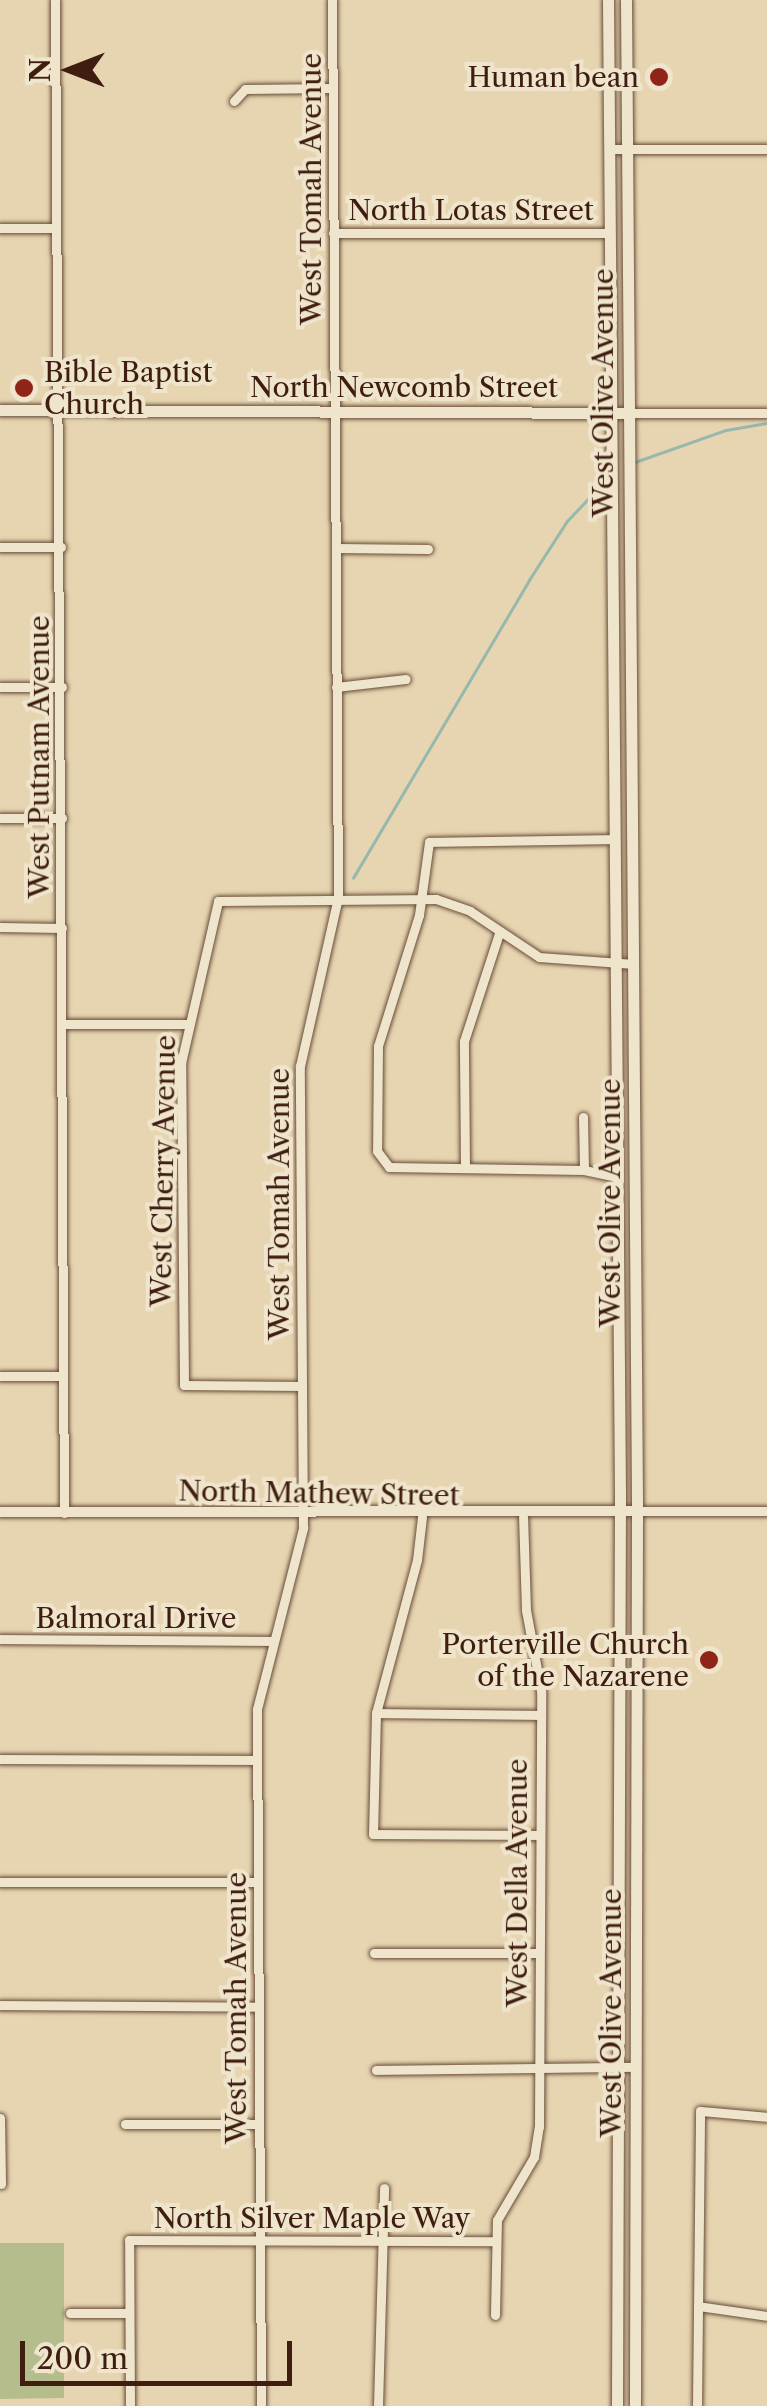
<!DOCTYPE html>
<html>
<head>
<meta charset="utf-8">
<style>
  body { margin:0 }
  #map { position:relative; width:767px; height:2406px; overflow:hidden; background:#e7d5b1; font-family:"Libre Caslon Text",serif }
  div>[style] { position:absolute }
  .green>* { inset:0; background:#b5bd8c }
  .stream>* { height:2.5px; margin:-1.25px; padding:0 1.25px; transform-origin:1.25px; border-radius:1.25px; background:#97b8ad }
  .roads { filter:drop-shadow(0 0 2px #694c39) drop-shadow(0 0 2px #694c39) }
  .minor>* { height:9px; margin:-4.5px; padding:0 4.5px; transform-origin:4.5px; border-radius:4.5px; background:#efe4cc }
  .tertiary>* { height:10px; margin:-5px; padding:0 5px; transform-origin:5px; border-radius:5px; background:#efe4cc }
  .secondary>* { height:11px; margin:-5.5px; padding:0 5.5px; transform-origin:5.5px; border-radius:5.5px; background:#efe4cc }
  .dots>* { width:28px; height:28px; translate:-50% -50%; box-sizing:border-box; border:5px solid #efe4cc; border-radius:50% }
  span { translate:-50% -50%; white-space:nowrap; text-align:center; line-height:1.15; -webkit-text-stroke:8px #efe4cc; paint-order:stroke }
  .poi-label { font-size:28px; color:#3f1e11 }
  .right { translate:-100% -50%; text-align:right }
  .left { translate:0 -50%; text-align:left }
  .street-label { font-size:28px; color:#3f1e11 }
  .north { position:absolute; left:20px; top:20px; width:100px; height:100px; -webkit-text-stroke:8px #efe4cc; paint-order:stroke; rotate:270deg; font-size:28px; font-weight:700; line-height:40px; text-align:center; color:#3f1e11 }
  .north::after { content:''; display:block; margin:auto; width:35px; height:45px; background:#3f1e11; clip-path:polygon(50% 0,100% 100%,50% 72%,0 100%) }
  .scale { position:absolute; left:20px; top:2341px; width:272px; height:45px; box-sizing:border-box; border:5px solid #3f1e11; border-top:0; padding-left:12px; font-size:30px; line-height:35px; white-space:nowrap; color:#3f1e11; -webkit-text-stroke:8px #efe4cc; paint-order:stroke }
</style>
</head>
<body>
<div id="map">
  <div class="green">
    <i style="clip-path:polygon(0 2243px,64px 2243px,64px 2398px,0 2399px)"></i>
  </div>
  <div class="stream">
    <i style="left:635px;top:462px;width:96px;rotate:-19.4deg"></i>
    <i style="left:726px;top:430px;width:42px;rotate:-9.7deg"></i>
    <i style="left:353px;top:878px;width:346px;rotate:-59.4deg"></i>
    <i style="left:529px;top:580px;width:70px;rotate:-57.2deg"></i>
    <i style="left:567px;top:521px;width:58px;rotate:-46.4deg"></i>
  </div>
  <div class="roads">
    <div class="minor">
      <i style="left:55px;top:0;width:1513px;rotate:89.66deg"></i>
      <i style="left:234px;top:101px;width:16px;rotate:-47deg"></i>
      <i style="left:245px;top:89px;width:87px;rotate:-0.7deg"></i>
      <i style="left:609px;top:149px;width:158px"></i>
      <i style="left:0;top:228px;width:56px"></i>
      <i style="left:333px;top:233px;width:277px"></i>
      <i style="left:628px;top:413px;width:139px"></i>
      <i style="left:0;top:547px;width:61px"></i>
      <i style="left:336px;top:548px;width:92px;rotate:0.6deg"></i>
      <i style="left:0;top:687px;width:62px"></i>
      <i style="left:336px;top:687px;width:70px;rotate:-6.5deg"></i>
      <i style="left:0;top:818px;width:62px"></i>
      <i style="left:614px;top:839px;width:185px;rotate:179.1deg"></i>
      <i style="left:429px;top:842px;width:74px;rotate:97.8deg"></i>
      <i style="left:419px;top:915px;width:137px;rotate:107.4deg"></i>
      <i style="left:378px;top:1046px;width:105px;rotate:90.5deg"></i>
      <i style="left:377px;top:1151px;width:20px;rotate:53deg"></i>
      <i style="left:389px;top:1167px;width:195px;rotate:0.9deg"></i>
      <i style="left:584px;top:1170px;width:34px;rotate:12deg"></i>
      <i style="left:0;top:927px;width:62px;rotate:0.9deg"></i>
      <i style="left:62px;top:1024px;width:124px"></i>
      <i style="left:583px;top:1117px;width:53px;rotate:88.9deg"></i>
      <i style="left:465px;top:1167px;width:126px;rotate:-90.5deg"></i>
      <i style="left:464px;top:1041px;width:114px;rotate:-72deg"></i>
      <i style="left:0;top:1376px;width:63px"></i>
      <i style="left:302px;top:1386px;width:118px;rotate:-179.5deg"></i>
      <i style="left:184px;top:1385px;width:322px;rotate:-90.5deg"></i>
      <i style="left:181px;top:1063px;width:166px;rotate:-77.1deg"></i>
      <i style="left:218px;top:901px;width:218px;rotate:-0.5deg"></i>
      <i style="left:436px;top:899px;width:36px;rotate:19deg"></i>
      <i style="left:470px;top:911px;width:83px;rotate:33.7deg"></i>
      <i style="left:539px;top:957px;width:95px;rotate:4.2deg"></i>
      <i style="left:637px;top:1511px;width:130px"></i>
      <i style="left:422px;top:1517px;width:43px;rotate:96.6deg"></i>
      <i style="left:417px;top:1560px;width:158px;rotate:105deg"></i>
      <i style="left:376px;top:1713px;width:121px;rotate:91.4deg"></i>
      <i style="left:373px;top:1834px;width:167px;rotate:0.3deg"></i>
      <i style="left:0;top:1639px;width:272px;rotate:0.4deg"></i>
      <i style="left:376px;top:1713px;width:165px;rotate:0.7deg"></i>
      <i style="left:0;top:1759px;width:257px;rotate:0.2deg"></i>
      <i style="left:0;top:1882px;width:258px"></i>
      <i style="left:374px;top:1953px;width:165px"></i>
      <i style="left:0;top:2005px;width:259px;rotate:0.4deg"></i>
      <i style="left:376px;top:2070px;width:260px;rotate:-0.7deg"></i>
      <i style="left:0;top:2118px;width:66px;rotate:89.1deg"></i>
      <i style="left:125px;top:2124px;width:134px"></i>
      <i style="left:698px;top:2306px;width:70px;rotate:8.2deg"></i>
      <i style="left:70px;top:2313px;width:59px"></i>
      <i style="left:495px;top:2315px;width:95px;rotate:-88.8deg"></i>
      <i style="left:497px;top:2220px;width:73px;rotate:-59.6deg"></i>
      <i style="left:534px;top:2157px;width:30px;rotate:-81deg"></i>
      <i style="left:539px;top:2127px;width:436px;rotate:-89.7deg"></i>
      <i style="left:541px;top:1691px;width:82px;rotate:-100.5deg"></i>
      <i style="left:526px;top:1610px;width:93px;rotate:-91.8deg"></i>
      <i style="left:130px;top:2406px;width:166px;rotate:-90.3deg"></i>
      <i style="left:129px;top:2240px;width:367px;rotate:0.2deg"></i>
      <i style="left:261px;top:2406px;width:697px;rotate:-90.33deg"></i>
      <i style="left:257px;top:1709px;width:187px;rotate:-75.7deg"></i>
      <i style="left:303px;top:1528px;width:462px;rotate:-90.4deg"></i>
      <i style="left:300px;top:1066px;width:173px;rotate:-77.3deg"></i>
      <i style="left:338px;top:897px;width:897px;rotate:-90.38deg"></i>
      <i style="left:378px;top:2406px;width:218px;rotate:-88.4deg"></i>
      <i style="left:697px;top:2406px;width:295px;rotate:-89.4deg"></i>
      <i style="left:700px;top:2111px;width:67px;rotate:5.1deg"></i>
    </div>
    <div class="tertiary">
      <i style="left:0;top:1512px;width:637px;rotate:-0.09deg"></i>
    </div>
    <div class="secondary">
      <i style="left:608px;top:0;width:1499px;rotate:89.54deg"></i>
      <i style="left:620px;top:1499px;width:907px;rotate:90.19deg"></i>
      <i style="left:626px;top:0;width:1511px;rotate:89.58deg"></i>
      <i style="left:637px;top:1511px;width:895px;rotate:90.13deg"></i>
      <i style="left:0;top:410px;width:628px;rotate:0.27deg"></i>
    </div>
  </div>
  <div class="dots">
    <i style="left:659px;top:77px;background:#8f2418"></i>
    <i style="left:24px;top:388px;background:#8f2418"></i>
    <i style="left:709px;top:1660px;background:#8f2418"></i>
  </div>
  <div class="poi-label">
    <span class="right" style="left:639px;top:77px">Human bean</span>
    <span class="left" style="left:44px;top:388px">Bible Baptist<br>Church</span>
    <span class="right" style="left:689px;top:1660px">Porterville Church<br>of the Nazarene</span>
  </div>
  <div class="street-label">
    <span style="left:311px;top:189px;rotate:-90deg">West Tomah Avenue</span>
    <span style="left:471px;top:210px">North Lotas Street</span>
    <span style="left:404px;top:387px">North Newcomb Street</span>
    <span style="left:603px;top:393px;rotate:-90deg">West Olive Avenue</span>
    <span style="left:39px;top:757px;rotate:-90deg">West Putnam Avenue</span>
    <span style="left:163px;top:1171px;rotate:-89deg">West Cherry Avenue</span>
    <span style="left:610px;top:1203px;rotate:-90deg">West Olive Avenue</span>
    <span style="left:279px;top:1204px;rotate:-90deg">West Tomah Avenue</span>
    <span style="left:319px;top:1493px;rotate:1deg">North Mathew Street</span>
    <span style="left:136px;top:1618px">Balmoral Drive</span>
    <span style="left:517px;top:1883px;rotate:-90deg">West Della Avenue</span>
    <span style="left:236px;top:2008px;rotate:-90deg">West Tomah Avenue</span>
    <span style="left:611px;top:2013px;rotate:-90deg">West Olive Avenue</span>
    <span style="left:312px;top:2218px">North Silver Maple Way</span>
  </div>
  <div class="north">N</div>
  <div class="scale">200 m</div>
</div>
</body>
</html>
